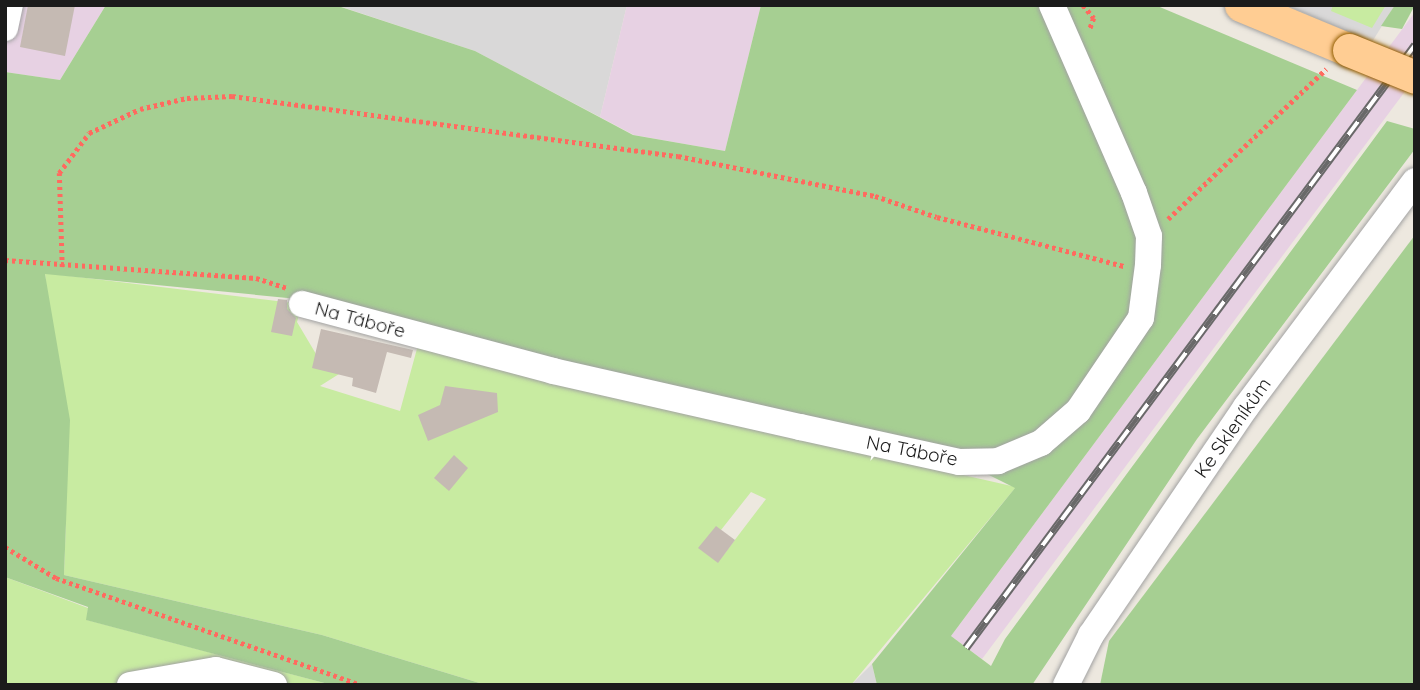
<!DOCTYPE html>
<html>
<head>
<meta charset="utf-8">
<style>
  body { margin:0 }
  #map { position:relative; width:1420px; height:690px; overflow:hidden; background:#ede8df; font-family:Quicksand,sans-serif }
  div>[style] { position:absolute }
  .residential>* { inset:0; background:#d9d8d8 }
  .industrial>* { inset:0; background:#e7d1e3 }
  .grass>* { inset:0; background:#c8eba1 }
  .forest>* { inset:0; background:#a6cf92 }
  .building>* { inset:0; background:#c5bab3 }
  .path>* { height:4.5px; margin-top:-2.25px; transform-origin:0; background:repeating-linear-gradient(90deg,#ff6a5f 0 3.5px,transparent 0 7px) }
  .roads { filter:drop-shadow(0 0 2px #a2a2a2) drop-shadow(0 0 2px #a2a2a2) }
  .minor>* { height:26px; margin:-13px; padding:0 13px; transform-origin:13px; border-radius:13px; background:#fff }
  .major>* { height:33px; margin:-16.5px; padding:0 16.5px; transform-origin:16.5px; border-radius:16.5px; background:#ffcd93 }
  .rail>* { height:8px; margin-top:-4px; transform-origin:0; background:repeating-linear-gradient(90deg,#fff 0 16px,#696969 0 32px); box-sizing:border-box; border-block:2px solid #696969 }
  .bridges { filter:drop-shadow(0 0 2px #925d00) drop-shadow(0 0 2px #925d00) }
  .major-bridge>* { height:33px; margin:-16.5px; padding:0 16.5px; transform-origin:16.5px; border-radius:16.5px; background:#ffcd93 }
  span { translate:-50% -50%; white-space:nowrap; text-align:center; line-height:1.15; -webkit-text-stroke:7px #fff; paint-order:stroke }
  .street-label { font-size:19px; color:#1b1b1b }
  .frame { position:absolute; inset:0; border:7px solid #1b1b1b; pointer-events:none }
</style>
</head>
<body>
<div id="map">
  <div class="residential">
    <i style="clip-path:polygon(336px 5px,627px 5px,600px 117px,475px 51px)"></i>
    <i style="clip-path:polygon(1286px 5px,1395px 5px,1372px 42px)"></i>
    <i style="clip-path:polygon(872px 664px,877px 685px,851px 685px)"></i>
  </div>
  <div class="industrial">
    <i style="clip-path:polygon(13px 5px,106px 5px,60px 80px,5px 72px,5px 36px)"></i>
    <i style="clip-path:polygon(627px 5px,761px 5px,725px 151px,634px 135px,600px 117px)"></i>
    <i style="clip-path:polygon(1415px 12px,1415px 78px,982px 659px,951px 636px)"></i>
  </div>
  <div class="grass">
    <i style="clip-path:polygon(1333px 5px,1386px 5px,1372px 28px,1331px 11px)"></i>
    <i style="clip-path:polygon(evenodd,45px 273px,302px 304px,297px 322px,316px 354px,339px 374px,320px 386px,400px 411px,421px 334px,624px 398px,1016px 487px,851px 685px,486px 685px,322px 635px,64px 575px,66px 520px,45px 273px,751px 492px,766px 499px,718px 562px,721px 530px,751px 492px)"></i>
    <i style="clip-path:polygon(5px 577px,88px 608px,87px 620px,332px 685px,5px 685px)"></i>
  </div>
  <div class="forest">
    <i style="clip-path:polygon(106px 5px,335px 5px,475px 51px,633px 135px,725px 151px,761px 5px,1155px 5px,1357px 90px,951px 636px,991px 666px,1005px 639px,1387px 121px,1415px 129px,1415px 149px,1197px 439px,1032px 685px,877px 685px,872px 664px,1015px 488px,983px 472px,308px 300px,45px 274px,70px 420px,64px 575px,322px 635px,486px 685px,332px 685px,86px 620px,88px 607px,5px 577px,5px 72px,60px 80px)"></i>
    <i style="clip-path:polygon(1395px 5px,1415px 5px,1402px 29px,1381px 26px)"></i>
    <i style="clip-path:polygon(1415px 235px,1415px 685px,1100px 685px,1109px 641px)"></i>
  </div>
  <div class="building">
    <i style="clip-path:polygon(28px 5px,75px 5px,65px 56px,20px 47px)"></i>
    <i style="clip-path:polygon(278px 299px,287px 300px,287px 309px,296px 318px,292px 336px,271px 332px)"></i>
    <i style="clip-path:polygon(321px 329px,413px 350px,411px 358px,387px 352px,376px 393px,352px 386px,353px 378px,312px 368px)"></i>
    <i style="clip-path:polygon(445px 386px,497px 393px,498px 412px,428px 441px,418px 415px,440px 405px)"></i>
    <i style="clip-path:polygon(454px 455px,468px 468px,449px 491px,434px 478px)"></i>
    <i style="clip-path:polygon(716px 526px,735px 540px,718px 563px,698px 548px)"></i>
  </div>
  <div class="path">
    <i style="left:1083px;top:5px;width:17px;rotate:50deg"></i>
    <i style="left:1094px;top:18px;width:12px;rotate:110deg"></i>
    <i style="left:1168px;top:219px;width:218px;rotate:-43.5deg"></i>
    <i style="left:5px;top:260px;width:252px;rotate:4.1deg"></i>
    <i style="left:256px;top:278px;width:33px;rotate:18deg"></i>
    <i style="left:62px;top:267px;width:94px;rotate:-91.8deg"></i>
    <i style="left:59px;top:173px;width:50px;rotate:-53.1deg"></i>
    <i style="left:89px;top:133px;width:56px;rotate:-25.2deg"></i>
    <i style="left:140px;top:109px;width:48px;rotate:-13.2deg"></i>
    <i style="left:187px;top:98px;width:45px;rotate:-2.5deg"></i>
    <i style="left:232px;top:96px;width:450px;rotate:7.7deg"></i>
    <i style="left:678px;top:156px;width:201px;rotate:11.5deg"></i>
    <i style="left:875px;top:196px;width:65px;rotate:18.7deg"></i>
    <i style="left:937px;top:217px;width:193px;rotate:14.7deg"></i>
    <i style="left:5px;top:547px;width:60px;rotate:31.3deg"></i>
    <i style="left:56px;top:578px;width:323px;rotate:19.3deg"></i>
  </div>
  <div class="roads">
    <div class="minor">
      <i style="left:5px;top:28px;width:24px;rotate:-78deg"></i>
      <i style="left:302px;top:304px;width:260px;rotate:14.9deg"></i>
      <i style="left:553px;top:371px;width:253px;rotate:12.8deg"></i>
      <i style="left:800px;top:427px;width:163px;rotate:12.4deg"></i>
      <i style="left:959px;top:462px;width:39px;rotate:-1deg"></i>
      <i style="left:998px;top:461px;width:47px;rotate:-22.7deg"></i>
      <i style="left:1041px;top:443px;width:49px;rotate:-40.9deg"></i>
      <i style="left:1078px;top:411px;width:112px;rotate:-55.9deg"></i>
      <i style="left:1141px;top:318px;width:53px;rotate:-82.5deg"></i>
      <i style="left:1148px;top:265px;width:29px;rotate:-88deg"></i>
      <i style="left:1149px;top:236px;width:46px;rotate:-109.2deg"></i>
      <i style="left:1134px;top:193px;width:205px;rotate:-113.6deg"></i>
      <i style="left:130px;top:685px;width:87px;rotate:-9.9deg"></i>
      <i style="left:216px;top:670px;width:60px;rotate:14.5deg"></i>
      <i style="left:1066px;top:685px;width:56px;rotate:-63.4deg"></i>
      <i style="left:1091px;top:635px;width:276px;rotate:-55.8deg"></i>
      <i style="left:1246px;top:407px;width:282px;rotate:-53.2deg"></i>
    </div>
    <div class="major">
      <i style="left:1241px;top:5px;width:117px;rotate:22.6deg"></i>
    </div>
  </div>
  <div class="rail">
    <i style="left:966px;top:648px;width:752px;rotate:-53.33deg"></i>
  </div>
  <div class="bridges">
    <div class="major-bridge">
      <i style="left:1349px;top:50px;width:71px;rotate:22.2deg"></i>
    </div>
  </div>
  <div class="street-label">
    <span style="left:360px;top:320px;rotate:15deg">Na Táboře</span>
    <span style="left:1233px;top:428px;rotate:-55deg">Ke Skleníkům</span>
    <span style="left:912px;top:451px;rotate:11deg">Na Táboře</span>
  </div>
  <div class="frame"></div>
</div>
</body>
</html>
